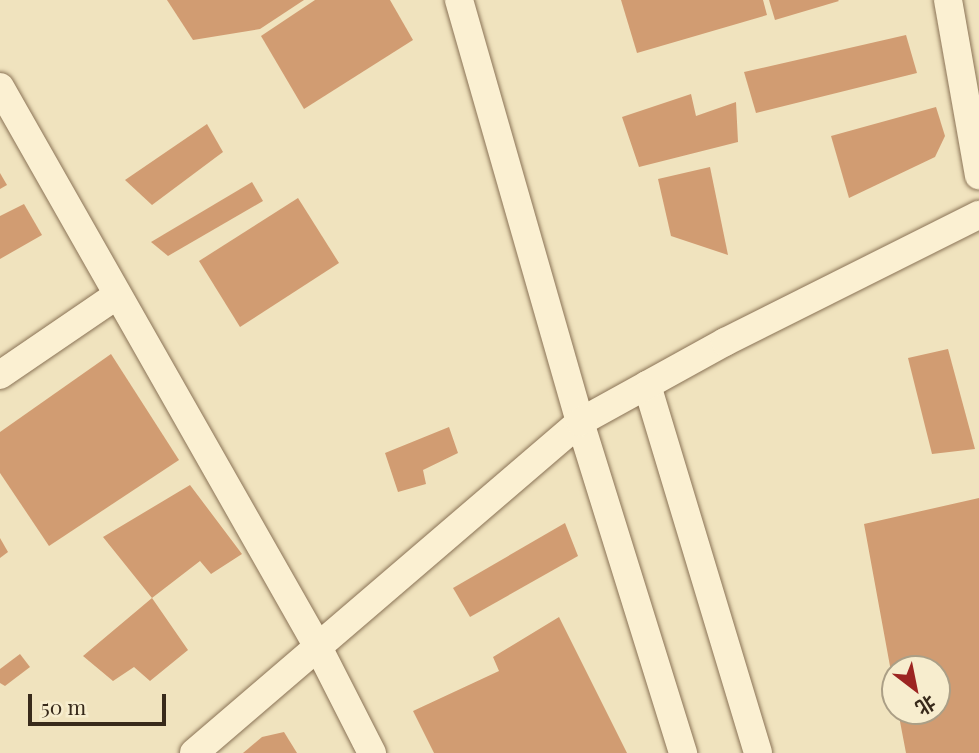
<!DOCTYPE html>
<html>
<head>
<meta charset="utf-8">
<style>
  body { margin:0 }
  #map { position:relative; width:979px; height:753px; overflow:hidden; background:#f0e3be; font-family:"Playfair Display","Noto Sans SC",serif }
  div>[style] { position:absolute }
  .building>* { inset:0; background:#d19c72 }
  .roads { filter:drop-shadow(0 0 2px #8a7356) drop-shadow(0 0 2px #8a7356) }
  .minor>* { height:28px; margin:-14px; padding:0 14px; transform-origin:14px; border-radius:14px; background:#fbf0d2 }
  span { translate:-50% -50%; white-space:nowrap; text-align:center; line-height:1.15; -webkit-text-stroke:7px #f7edce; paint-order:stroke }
  .north { position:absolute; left:881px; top:655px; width:70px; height:70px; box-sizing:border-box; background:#f7edce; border:2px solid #ab9f86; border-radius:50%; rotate:148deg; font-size:19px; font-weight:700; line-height:28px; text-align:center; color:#382a1b }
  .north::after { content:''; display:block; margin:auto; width:24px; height:32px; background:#9c2522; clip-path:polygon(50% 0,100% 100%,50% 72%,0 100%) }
  .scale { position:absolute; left:28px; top:694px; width:138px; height:32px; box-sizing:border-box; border:4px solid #382a1b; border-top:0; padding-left:9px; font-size:21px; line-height:24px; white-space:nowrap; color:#382a1b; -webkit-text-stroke:5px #f7edce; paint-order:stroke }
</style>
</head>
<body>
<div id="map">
  <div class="building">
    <i style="clip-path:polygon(167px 0,304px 0,260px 29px,193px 40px)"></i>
    <i style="clip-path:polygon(315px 0,390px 0,413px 40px,304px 109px,261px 36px)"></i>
    <i style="clip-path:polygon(621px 0,763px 0,767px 15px,637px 53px)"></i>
    <i style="clip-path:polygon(769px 0,838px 0,839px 1px,775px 20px)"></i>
    <i style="clip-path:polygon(906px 35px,917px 73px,756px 113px,744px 72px)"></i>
    <i style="clip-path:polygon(691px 94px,696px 116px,736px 102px,738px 142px,639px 167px,622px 117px)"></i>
    <i style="clip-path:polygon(936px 107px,945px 136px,935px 157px,849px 198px,831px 136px)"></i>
    <i style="clip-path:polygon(207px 124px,223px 152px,152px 205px,125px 180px)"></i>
    <i style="clip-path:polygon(710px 167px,728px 255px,671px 236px,658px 179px)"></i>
    <i style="clip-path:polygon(0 173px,7px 185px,0 189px)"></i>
    <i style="clip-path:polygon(252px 182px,263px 201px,168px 256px,151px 242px)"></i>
    <i style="clip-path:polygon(298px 198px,339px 263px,240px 327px,199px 261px)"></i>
    <i style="clip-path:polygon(24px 204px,42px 235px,0 259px,0 216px)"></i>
    <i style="clip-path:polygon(948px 349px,975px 449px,932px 454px,908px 358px)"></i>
    <i style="clip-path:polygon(111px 354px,179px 460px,49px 546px,0 473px,0 432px)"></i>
    <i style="clip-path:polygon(449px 427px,458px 453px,423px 470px,426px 484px,398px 492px,385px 453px)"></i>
    <i style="clip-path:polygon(190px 485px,242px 554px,211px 574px,200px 561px,152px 598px,188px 650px,150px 681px,134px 667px,113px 681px,83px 656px,152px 598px,103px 537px)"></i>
    <i style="clip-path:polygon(979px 498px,979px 753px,906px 753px,898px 711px,937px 711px,937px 669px,895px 669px,894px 688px,864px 524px)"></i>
    <i style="clip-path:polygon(565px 523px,578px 556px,470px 617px,453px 588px)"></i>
    <i style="clip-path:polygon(0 538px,8px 552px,0 558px)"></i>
    <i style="clip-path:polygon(559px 617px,627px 753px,434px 753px,413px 711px,499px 671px,493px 657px)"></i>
    <i style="clip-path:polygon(20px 654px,30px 667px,5px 686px,0 683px,0 669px)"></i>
    <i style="clip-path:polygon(284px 732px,297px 753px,243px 753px,262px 737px)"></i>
  </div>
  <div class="roads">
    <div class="minor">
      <i style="left:459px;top:0;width:439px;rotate:74deg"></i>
      <i style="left:580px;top:422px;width:347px;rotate:72.7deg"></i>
      <i style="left:948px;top:0;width:178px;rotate:80deg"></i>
      <i style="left:0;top:87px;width:644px;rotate:60.41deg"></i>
      <i style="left:318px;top:647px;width:119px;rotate:63deg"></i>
      <i style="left:0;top:375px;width:140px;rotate:-34.3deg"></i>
      <i style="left:647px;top:385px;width:384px;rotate:73.2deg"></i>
      <i style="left:194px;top:753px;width:508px;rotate:-40.61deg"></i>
      <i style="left:580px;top:422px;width:166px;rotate:-28.9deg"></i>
      <i style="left:725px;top:342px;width:284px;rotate:-26.6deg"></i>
    </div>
  </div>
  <div class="north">北</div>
  <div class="scale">50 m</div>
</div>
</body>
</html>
